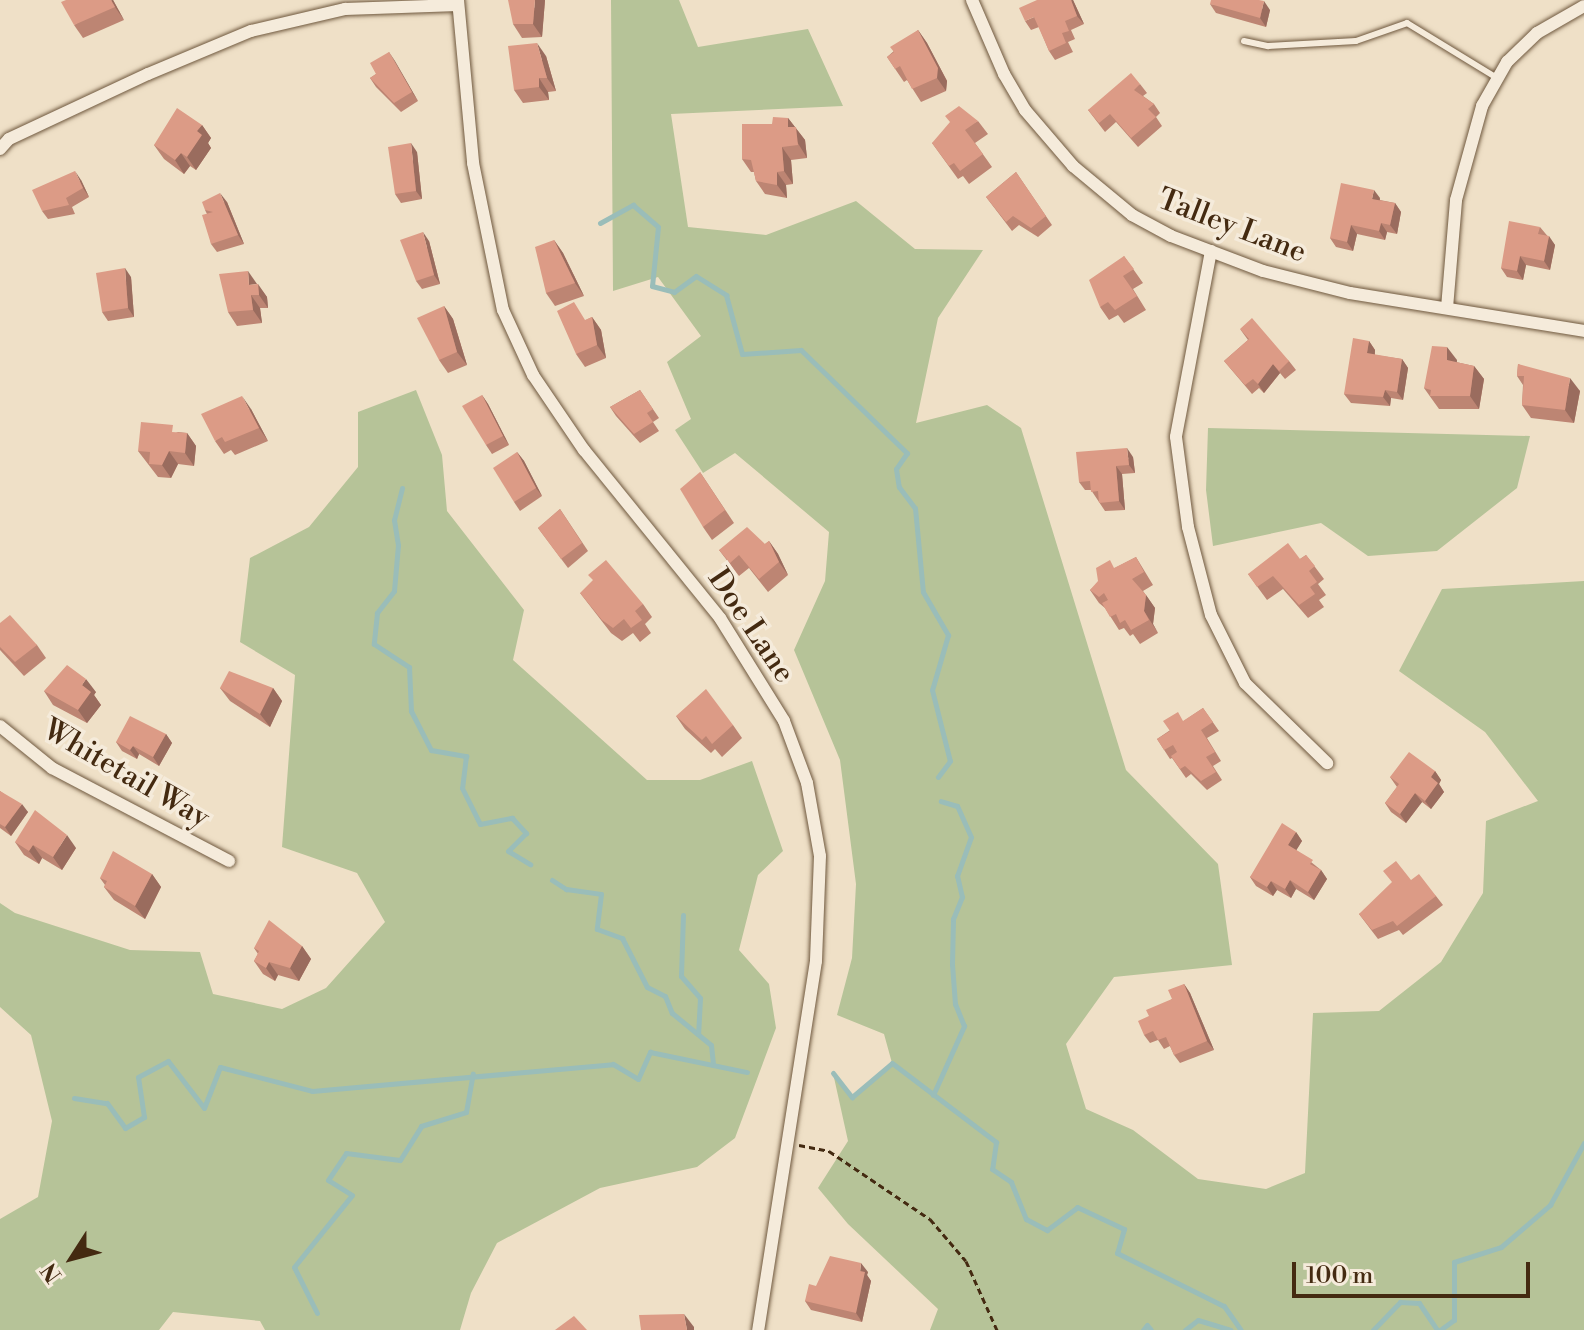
<!DOCTYPE html>
<html>
<head>
<meta charset="utf-8">
<style>
  body { margin:0 }
  #map { position:relative; width:1584px; height:1330px; overflow:hidden; background:#efe0c7; font-family:"Libre Bodoni",serif }
  div>[style] { position:absolute }
  .green>* { inset:0; background:#b6c398 }
  .stream>* { height:5px; margin:-2.5px; padding:0 2.5px; transform-origin:2.5px; border-radius:2.5px; background:#9abdb9 }
  .path>* { height:3px; margin-top:-1.5px; transform-origin:0; background:repeating-linear-gradient(90deg,#442a11 0 6px,transparent 0 10px) }
  .roads { filter:drop-shadow(0 0 2px #6f583e) drop-shadow(0 0 2px #6f583e) }
  .lane>* { height:6px; margin:-3px; padding:0 3px; transform-origin:3px; border-radius:3px; background:#f5ebdb }
  .street>* { height:12px; margin:-6px; padding:0 6px; transform-origin:6px; border-radius:6px; background:#f5ebdb }
  .wall>* { inset:0; background:#bd8573 }
  .shaded-wall>* { inset:0; background:#9a6c5e }
  .building>* { inset:0; background:#dc9b86 }
  span { translate:-50% -50%; white-space:nowrap; text-align:center; line-height:1.15; -webkit-text-stroke:7px #f5ebdb; paint-order:stroke }
  .street-label { font-size:30px; color:#442a11 }
  .north { position:absolute; left:32px; top:1218px; width:80px; height:80px; -webkit-text-stroke:6px #f5ebdb; paint-order:stroke; rotate:234deg; font-size:22px; font-weight:700; line-height:32px; text-align:center; color:#442a11 }
  .north::after { content:''; display:block; margin:auto; width:28px; height:36px; background:#442a11; clip-path:polygon(50% 0,100% 100%,50% 72%,0 100%) }
  .scale { position:absolute; left:1292px; top:1262px; width:238px; height:36px; box-sizing:border-box; border:4px solid #442a11; border-top:0; padding-left:10px; font-size:24px; line-height:28px; white-space:nowrap; color:#442a11; -webkit-text-stroke:6px #f5ebdb; paint-order:stroke }
</style>
</head>
<body>
<div id="map">
  <div class="green">
    <i style="clip-path:polygon(611px 0,679px 0,698px 47px,808px 29px,843px 106px,671px 114px,688px 227px,766px 235px,856px 201px,915px 249px,983px 250px,938px 318px,916px 423px,987px 405px,1021px 428px,1126px 770px,1218px 864px,1232px 965px,1114px 977px,1066px 1044px,1086px 1109px,1133px 1130px,1198px 1179px,1266px 1189px,1305px 1173px,1313px 1013px,1379px 1011px,1441px 962px,1483px 893px,1486px 821px,1538px 801px,1485px 732px,1399px 671px,1442px 589px,1584px 581px,1584px 1330px,930px 1330px,938px 1309px,848px 1224px,818px 1188px,848px 1141px,833px 1073px,852px 1097px,892px 1063px,884px 1034px,837px 1015px,852px 958px,856px 884px,840px 760px,794px 650px,825px 581px,829px 532px,735px 453px,703px 473px,675px 430px,691px 419px,667px 362px,701px 336px,658px 277px,613px 291px)"></i>
    <i style="clip-path:polygon(416px 390px,442px 455px,447px 511px,524px 610px,513px 660px,647px 780px,700px 780px,752px 761px,783px 851px,758px 875px,739px 950px,769px 984px,776px 1028px,735px 1138px,697px 1167px,600px 1188px,497px 1243px,471px 1293px,460px 1330px,265px 1330px,260px 1321px,173px 1312px,159px 1330px,0 1330px,0 1219px,38px 1197px,52px 1121px,31px 1035px,0 1007px,0 903px,15px 913px,130px 950px,200px 952px,213px 994px,282px 1009px,326px 988px,385px 922px,357px 873px,282px 847px,295px 675px,240px 642px,250px 558px,309px 527px,358px 467px,358px 412px)"></i>
    <i style="clip-path:polygon(1208px 428px,1530px 436px,1517px 488px,1437px 551px,1368px 556px,1321px 523px,1213px 546px,1206px 490px)"></i>
  </div>
  <div class="stream">
    <i style="left:600px;top:223px;width:38px;rotate:-29deg"></i>
    <i style="left:633px;top:205px;width:33px;rotate:41deg"></i>
    <i style="left:658px;top:227px;width:59px;rotate:95.8deg"></i>
    <i style="left:652px;top:286px;width:23px;rotate:15deg"></i>
    <i style="left:674px;top:292px;width:27px;rotate:-36deg"></i>
    <i style="left:696px;top:276px;width:36px;rotate:32deg"></i>
    <i style="left:726px;top:295px;width:61px;rotate:74.8deg"></i>
    <i style="left:742px;top:354px;width:59px;rotate:-3.9deg"></i>
    <i style="left:801px;top:350px;width:148px;rotate:44.2deg"></i>
    <i style="left:907px;top:453px;width:19px;rotate:125deg"></i>
    <i style="left:896px;top:469px;width:18px;rotate:81deg"></i>
    <i style="left:899px;top:487px;width:26px;rotate:53deg"></i>
    <i style="left:915px;top:508px;width:84px;rotate:84.6deg"></i>
    <i style="left:923px;top:592px;width:50px;rotate:59.8deg"></i>
    <i style="left:948px;top:635px;width:57px;rotate:106.2deg"></i>
    <i style="left:932px;top:690px;width:73px;rotate:75.8deg"></i>
    <i style="left:950px;top:761px;width:20px;rotate:127deg"></i>
    <i style="left:402px;top:488px;width:33px;rotate:104deg"></i>
    <i style="left:394px;top:520px;width:25px;rotate:81deg"></i>
    <i style="left:398px;top:545px;width:46px;rotate:95deg"></i>
    <i style="left:394px;top:591px;width:28px;rotate:128deg"></i>
    <i style="left:377px;top:613px;width:31px;rotate:96deg"></i>
    <i style="left:374px;top:644px;width:42px;rotate:33.3deg"></i>
    <i style="left:409px;top:667px;width:44px;rotate:87.4deg"></i>
    <i style="left:411px;top:711px;width:44px;rotate:62.9deg"></i>
    <i style="left:431px;top:750px;width:36px;rotate:10deg"></i>
    <i style="left:466px;top:756px;width:32px;rotate:97deg"></i>
    <i style="left:462px;top:788px;width:40px;rotate:63.4deg"></i>
    <i style="left:480px;top:824px;width:33px;rotate:-11deg"></i>
    <i style="left:512px;top:818px;width:21px;rotate:47deg"></i>
    <i style="left:526px;top:833px;width:25px;rotate:135deg"></i>
    <i style="left:508px;top:851px;width:26px;rotate:31deg"></i>
    <i style="left:552px;top:880px;width:17px;rotate:33deg"></i>
    <i style="left:566px;top:889px;width:35px;rotate:8deg"></i>
    <i style="left:601px;top:894px;width:35px;rotate:97deg"></i>
    <i style="left:597px;top:929px;width:27px;rotate:20deg"></i>
    <i style="left:622px;top:938px;width:55px;rotate:63deg"></i>
    <i style="left:647px;top:987px;width:20px;rotate:27deg"></i>
    <i style="left:665px;top:996px;width:18px;rotate:68deg"></i>
    <i style="left:672px;top:1013px;width:50px;rotate:39.4deg"></i>
    <i style="left:711px;top:1045px;width:20px;rotate:84deg"></i>
    <i style="left:683px;top:915px;width:61px;rotate:91.9deg"></i>
    <i style="left:681px;top:976px;width:29px;rotate:49deg"></i>
    <i style="left:700px;top:998px;width:36px;rotate:93deg"></i>
    <i style="left:833px;top:1073px;width:31px;rotate:52deg"></i>
    <i style="left:852px;top:1097px;width:52px;rotate:-40.4deg"></i>
    <i style="left:892px;top:1063px;width:131px;rotate:37.2deg"></i>
    <i style="left:996px;top:1142px;width:27px;rotate:98deg"></i>
    <i style="left:992px;top:1169px;width:23px;rotate:34deg"></i>
    <i style="left:1011px;top:1182px;width:40px;rotate:68deg"></i>
    <i style="left:1026px;top:1219px;width:24px;rotate:28deg"></i>
    <i style="left:1047px;top:1230px;width:38px;rotate:-37deg"></i>
    <i style="left:1077px;top:1207px;width:52px;rotate:25.1deg"></i>
    <i style="left:1124px;top:1229px;width:25px;rotate:106deg"></i>
    <i style="left:1117px;top:1253px;width:119px;rotate:26.4deg"></i>
    <i style="left:1224px;top:1306px;width:29px;rotate:55deg"></i>
    <i style="left:933px;top:1095px;width:76px;rotate:-65.8deg"></i>
    <i style="left:964px;top:1026px;width:24px;rotate:-112deg"></i>
    <i style="left:955px;top:1004px;width:40px;rotate:-94.3deg"></i>
    <i style="left:952px;top:964px;width:45px;rotate:-88.7deg"></i>
    <i style="left:953px;top:919px;width:24px;rotate:-68deg"></i>
    <i style="left:962px;top:897px;width:22px;rotate:-103deg"></i>
    <i style="left:957px;top:876px;width:41px;rotate:-70.3deg"></i>
    <i style="left:971px;top:837px;width:34px;rotate:-114deg"></i>
    <i style="left:957px;top:806px;width:17px;rotate:-163deg"></i>
    <i style="left:74px;top:1098px;width:33px;rotate:9deg"></i>
    <i style="left:107px;top:1103px;width:31px;rotate:54deg"></i>
    <i style="left:125px;top:1128px;width:22px;rotate:-30deg"></i>
    <i style="left:144px;top:1117px;width:40px;rotate:-98.5deg"></i>
    <i style="left:138px;top:1077px;width:34px;rotate:-28deg"></i>
    <i style="left:168px;top:1061px;width:59px;rotate:52.5deg"></i>
    <i style="left:204px;top:1108px;width:44px;rotate:-68.7deg"></i>
    <i style="left:220px;top:1067px;width:95px;rotate:14.6deg"></i>
    <i style="left:312px;top:1091px;width:302px;rotate:-5.1deg"></i>
    <i style="left:613px;top:1064px;width:29px;rotate:31deg"></i>
    <i style="left:638px;top:1079px;width:30px;rotate:-66deg"></i>
    <i style="left:650px;top:1052px;width:99px;rotate:11.7deg"></i>
    <i style="left:317px;top:1313px;width:51px;rotate:-116.6deg"></i>
    <i style="left:294px;top:1267px;width:92px;rotate:-51.1deg"></i>
    <i style="left:352px;top:1195px;width:28px;rotate:-148deg"></i>
    <i style="left:328px;top:1180px;width:32px;rotate:-56deg"></i>
    <i style="left:346px;top:1153px;width:54px;rotate:7.4deg"></i>
    <i style="left:400px;top:1160px;width:40px;rotate:-58deg"></i>
    <i style="left:421px;top:1126px;width:47px;rotate:-17.3deg"></i>
    <i style="left:466px;top:1112px;width:39px;rotate:-80deg"></i>
    <i style="left:1143px;top:1330px;width:6px;rotate:-51deg"></i>
    <i style="left:1147px;top:1325px;width:6px;rotate:51deg"></i>
    <i style="left:1185px;top:1330px;width:16px;rotate:-38deg"></i>
    <i style="left:1198px;top:1320px;width:34px;rotate:17deg"></i>
    <i style="left:1373px;top:1330px;width:39px;rotate:-46deg"></i>
    <i style="left:1400px;top:1302px;width:19px;rotate:3deg"></i>
    <i style="left:1419px;top:1303px;width:32px;rotate:56deg"></i>
    <i style="left:1440px;top:1330px;width:17px;rotate:-36deg"></i>
    <i style="left:1454px;top:1320px;width:58px;rotate:-90deg"></i>
    <i style="left:1454px;top:1262px;width:49px;rotate:-17.7deg"></i>
    <i style="left:1501px;top:1247px;width:65px;rotate:-40.6deg"></i>
    <i style="left:1550px;top:1205px;width:71px;rotate:-61.3deg"></i>
  </div>
  <div class="path">
    <i style="left:799px;top:1145px;width:31px;rotate:11deg"></i>
    <i style="left:829px;top:1151px;width:122px;rotate:34deg"></i>
    <i style="left:930px;top:1219px;width:55px;rotate:49.4deg"></i>
    <i style="left:966px;top:1261px;width:76px;rotate:65.8deg"></i>
  </div>
  <div class="roads">
    <div class="lane">
      <i style="left:1244px;top:41px;width:25px;rotate:12deg"></i>
      <i style="left:1268px;top:46px;width:88px;rotate:-3.3deg"></i>
      <i style="left:1356px;top:41px;width:54px;rotate:-19.4deg"></i>
      <i style="left:1407px;top:23px;width:105px;rotate:31.4deg"></i>
    </div>
    <div class="street">
      <i style="left:458px;top:0;width:164px;rotate:84.7deg"></i>
      <i style="left:473px;top:163px;width:150px;rotate:78.5deg"></i>
      <i style="left:503px;top:310px;width:72px;rotate:65.2deg"></i>
      <i style="left:533px;top:375px;width:91px;rotate:55.8deg"></i>
      <i style="left:584px;top:450px;width:216px;rotate:51deg"></i>
      <i style="left:720px;top:618px;width:121px;rotate:58.1deg"></i>
      <i style="left:784px;top:721px;width:66px;rotate:69.6deg"></i>
      <i style="left:807px;top:783px;width:74px;rotate:79.9deg"></i>
      <i style="left:820px;top:856px;width:105px;rotate:92.2deg"></i>
      <i style="left:816px;top:961px;width:374px;rotate:98.9deg"></i>
      <i style="left:972px;top:0;width:81px;rotate:66.6deg"></i>
      <i style="left:1004px;top:74px;width:42px;rotate:59.7deg"></i>
      <i style="left:1025px;top:110px;width:74px;rotate:49.4deg"></i>
      <i style="left:1073px;top:166px;width:77px;rotate:39.7deg"></i>
      <i style="left:1132px;top:215px;width:44px;rotate:28.3deg"></i>
      <i style="left:1171px;top:236px;width:98px;rotate:20.8deg"></i>
      <i style="left:1263px;top:271px;width:90px;rotate:14.2deg"></i>
      <i style="left:1350px;top:293px;width:237px;rotate:9.2deg"></i>
      <i style="left:0;top:149px;width:13px;rotate:-48deg"></i>
      <i style="left:9px;top:139px;width:153px;rotate:-25.1deg"></i>
      <i style="left:148px;top:74px;width:112px;rotate:-22.7deg"></i>
      <i style="left:251px;top:31px;width:97px;rotate:-13.2deg"></i>
      <i style="left:345px;top:9px;width:113px;rotate:-2deg"></i>
      <i style="left:1211px;top:251px;width:189px;rotate:100.7deg"></i>
      <i style="left:1176px;top:437px;width:91px;rotate:82.4deg"></i>
      <i style="left:1188px;top:527px;width:91px;rotate:75.4deg"></i>
      <i style="left:1211px;top:615px;width:76px;rotate:63.4deg"></i>
      <i style="left:1245px;top:683px;width:115px;rotate:44.3deg"></i>
      <i style="left:1447px;top:308px;width:108px;rotate:-85.2deg"></i>
      <i style="left:1456px;top:200px;width:98px;rotate:-74.5deg"></i>
      <i style="left:1482px;top:106px;width:51px;rotate:-60.4deg"></i>
      <i style="left:1507px;top:62px;width:42px;rotate:-44deg"></i>
      <i style="left:1537px;top:33px;width:54px;rotate:-29.9deg"></i>
      <i style="left:0;top:726px;width:67px;rotate:38.9deg"></i>
      <i style="left:52px;top:768px;width:200px;rotate:27.7deg"></i>
    </div>
  </div>
  <div class="wall">
    <i style="clip-path:polygon(113px 0,124px 20px,83px 38px,74px 25px)"></i>
    <i style="clip-path:polygon(545px 0,542px 37px,522px 38px,513px 24px)"></i>
    <i style="clip-path:polygon(1073px 0,1084px 24px,1071px 30px,1075px 39px,1068px 42px,1073px 52px,1055px 60px,1049px 51px,1039px 27px,1031px 30px,1025px 21px)"></i>
    <i style="clip-path:polygon(1210px 4px,1270px 10px,1266px 27px,1216px 13px)"></i>
    <i style="clip-path:polygon(918px 30px,927px 43px,947px 81px,946px 91px,921px 102px,907px 80px,904px 82px,887px 57px)"></i>
    <i style="clip-path:polygon(389px 52px,418px 101px,401px 112px,376px 87px,370px 78px,376px 74px)"></i>
    <i style="clip-path:polygon(546px 56px,556px 91px,548px 92px,549px 100px,523px 103px,514px 90px)"></i>
    <i style="clip-path:polygon(1140px 84px,1147px 93px,1143px 96px,1154px 104px,1160px 113px,1156px 117px,1162px 126px,1138px 147px,1116px 122px,1105px 132px,1088px 110px)"></i>
    <i style="clip-path:polygon(788px 118px,805px 140px,807px 158px,791px 160px,793px 184px,786px 185px,787px 198px,765px 194px,756px 181px,754px 172px,751px 172px,742px 159px,772px 124px)"></i>
    <i style="clip-path:polygon(978px 121px,988px 134px,975px 143px,992px 167px,969px 184px,963px 176px,958px 179px,932px 143px)"></i>
    <i style="clip-path:polygon(202px 125px,211px 138px,208px 143px,211px 148px,196px 170px,190px 166px,184px 174px,164px 159px,154px 145px)"></i>
    <i style="clip-path:polygon(417px 152px,422px 199px,401px 203px,395px 194px)"></i>
    <i style="clip-path:polygon(1016px 172px,1052px 225px,1038px 237px,1019px 225px,1012px 231px,986px 197px)"></i>
    <i style="clip-path:polygon(81px 180px,89px 197px,72px 207px,75px 214px,48px 219px,42px 211px)"></i>
    <i style="clip-path:polygon(1380px 198px,1380px 200px,1395px 203px,1401px 212px,1397px 234px,1387px 232px,1385px 240px,1357px 234px,1353px 251px,1336px 247px,1330px 238px)"></i>
    <i style="clip-path:polygon(227px 202px,244px 244px,217px 252px,211px 244px,207px 214px,205px 210px)"></i>
    <i style="clip-path:polygon(1540px 227px,1555px 245px,1550px 270px,1526px 265px,1523px 280px,1507px 277px,1501px 268px)"></i>
    <i style="clip-path:polygon(554px 240px,563px 253px,584px 296px,555px 306px,546px 293px)"></i>
    <i style="clip-path:polygon(429px 241px,440px 284px,422px 289px,416px 281px)"></i>
    <i style="clip-path:polygon(1124px 256px,1143px 283px,1133px 289px,1146px 310px,1124px 323px,1118px 315px,1109px 320px,1100px 307px)"></i>
    <i style="clip-path:polygon(131px 277px,134px 317px,108px 321px,102px 312px)"></i>
    <i style="clip-path:polygon(257px 284px,267px 297px,268px 308px,260px 308px,262px 323px,237px 326px,228px 312px)"></i>
    <i style="clip-path:polygon(444px 306px,453px 319px,467px 365px,448px 373px,439px 360px)"></i>
    <i style="clip-path:polygon(592px 317px,601px 330px,606px 358px,585px 367px,576px 354px,586px 320px)"></i>
    <i style="clip-path:polygon(1240px 329px,1289px 361px,1296px 370px,1285px 379px,1280px 373px,1264px 393px,1259px 388px,1252px 394px,1224px 361px,1248px 340px)"></i>
    <i style="clip-path:polygon(1369px 341px,1375px 350px,1375px 355px,1402px 359px,1408px 368px,1403px 400px,1391px 398px,1390px 406px,1351px 403px,1344px 394px)"></i>
    <i style="clip-path:polygon(1457px 360px,1456px 362px,1474px 366px,1484px 379px,1479px 409px,1439px 409px,1424px 388px)"></i>
    <i style="clip-path:polygon(1518px 364px,1580px 391px,1574px 423px,1531px 418px,1522px 405px,1523px 385px,1517px 376px)"></i>
    <i style="clip-path:polygon(640px 390px,659px 418px,653px 422px,659px 431px,640px 443px,616px 416px,610px 407px)"></i>
    <i style="clip-path:polygon(482px 395px,488px 404px,509px 445px,492px 454px,486px 445px)"></i>
    <i style="clip-path:polygon(251px 409px,268px 441px,235px 455px,231px 450px,224px 454px,215px 441px)"></i>
    <i style="clip-path:polygon(178px 432px,187px 433px,196px 446px,194px 466px,178px 464px,171px 478px,158px 477px,138px 451px)"></i>
    <i style="clip-path:polygon(517px 452px,524px 461px,542px 496px,520px 511px,514px 502px)"></i>
    <i style="clip-path:polygon(1133px 457px,1135px 473px,1122px 474px,1125px 510px,1105px 511px,1091px 490px,1085px 490px,1079px 482px)"></i>
    <i style="clip-path:polygon(700px 472px,734px 523px,712px 540px,703px 527px)"></i>
    <i style="clip-path:polygon(560px 509px,588px 551px,568px 568px,538px 528px)"></i>
    <i style="clip-path:polygon(769px 541px,778px 554px,788px 575px,768px 592px,749px 568px,739px 576px,719px 550px,765px 544px)"></i>
    <i style="clip-path:polygon(1306px 555px,1324px 579px,1318px 584px,1326px 595px,1319px 600px,1324px 607px,1308px 618px,1283px 589px,1267px 600px,1248px 574px,1300px 559px)"></i>
    <i style="clip-path:polygon(1136px 557px,1153px 585px,1143px 591px,1155px 608px,1153px 624px,1158px 633px,1140px 644px,1133px 634px,1130px 636px,1124px 628px,1119px 630px,1105px 608px,1099px 603px,1090px 590px,1115px 568px)"></i>
    <i style="clip-path:polygon(580px 593px,643px 604px,652px 617px,645px 624px,651px 633px,640px 642px,633px 633px,622px 641px,611px 633px)"></i>
    <i style="clip-path:polygon(0 623px,37px 645px,46px 658px,24px 676px,0 650px)"></i>
    <i style="clip-path:polygon(220px 688px,273px 688px,282px 701px,270px 727px,230px 701px)"></i>
    <i style="clip-path:polygon(44px 691px,96px 692px,94px 695px,101px 705px,87px 723px,53px 705px)"></i>
    <i style="clip-path:polygon(1203px 708px,1219px 731px,1207px 738px,1221px 761px,1213px 766px,1222px 780px,1207px 790px,1191px 774px,1186px 778px,1172px 758px,1170px 759px,1157px 739px)"></i>
    <i style="clip-path:polygon(676px 716px,733px 725px,742px 738px,722px 757px,715px 749px,711px 753px,685px 729px)"></i>
    <i style="clip-path:polygon(166px 734px,172px 743px,159px 766px,139px 754px,137px 759px,122px 751px,116px 742px)"></i>
    <i style="clip-path:polygon(1435px 771px,1441px 780px,1439px 784px,1444px 792px,1431px 809px,1422px 802px,1406px 823px,1391px 812px,1385px 803px,1397px 787px,1390px 777px)"></i>
    <i style="clip-path:polygon(0 791px,28px 812px,11px 836px,0 828px)"></i>
    <i style="clip-path:polygon(1296px 832px,1302px 841px,1296px 850px,1321px 870px,1327px 879px,1314px 900px,1296px 889px,1291px 898px,1277px 890px,1273px 896px,1256px 886px,1250px 877px)"></i>
    <i style="clip-path:polygon(15px 842px,76px 848px,62px 870px,42px 858px,39px 864px,24px 855px)"></i>
    <i style="clip-path:polygon(152px 874px,161px 887px,145px 919px,114px 900px,104px 887px,105px 885px,100px 878px)"></i>
    <i style="clip-path:polygon(1411px 880px,1436px 896px,1443px 905px,1403px 935px,1399px 930px,1378px 939px,1359px 914px)"></i>
    <i style="clip-path:polygon(302px 946px,311px 959px,299px 981px,278px 975px,275px 981px,263px 974px,254px 961px,258px 954px,254px 948px)"></i>
    <i style="clip-path:polygon(1184px 984px,1190px 993px,1214px 1050px,1180px 1063px,1174px 1055px,1170px 1046px,1164px 1049px,1158px 1040px,1150px 1043px,1144px 1035px,1149px 1016px,1172px 999px)"></i>
    <i style="clip-path:polygon(868px 1272px,867px 1275px,871px 1281px,862px 1322px,811px 1310px,805px 1301px,816px 1286px)"></i>
  </div>
  <div class="shaded-wall">
    <i style="clip-path:polygon(111px 0,113px 0,124px 20px,115px 7px)"></i>
    <i style="clip-path:polygon(535px 0,545px 0,542px 37px,533px 24px)"></i>
    <i style="clip-path:polygon(1071px 0,1073px 0,1084px 24px,1077px 16px)"></i>
    <i style="clip-path:polygon(1264px 1px,1270px 10px,1266px 27px,1260px 18px)"></i>
    <i style="clip-path:polygon(918px 30px,927px 43px,947px 81px,946px 91px,937px 78px)"></i>
    <i style="clip-path:polygon(537px 43px,546px 56px,556px 91px,547px 78px)"></i>
    <i style="clip-path:polygon(389px 52px,395px 61px,418px 101px,412px 92px)"></i>
    <i style="clip-path:polygon(539px 78px,548px 92px,549px 100px,539px 87px)"></i>
    <i style="clip-path:polygon(788px 118px,805px 140px,807px 158px,788px 127px)"></i>
    <i style="clip-path:polygon(202px 125px,211px 138px,208px 143px,211px 148px,196px 170px,187px 157px,197px 131px)"></i>
    <i style="clip-path:polygon(411px 143px,417px 152px,422px 199px,416px 191px)"></i>
    <i style="clip-path:polygon(782px 147px,791px 160px,793px 184px,784px 171px)"></i>
    <i style="clip-path:polygon(181px 153px,190px 166px,184px 174px,175px 160px)"></i>
    <i style="clip-path:polygon(75px 171px,81px 180px,89px 197px,83px 188px)"></i>
    <i style="clip-path:polygon(777px 172px,786px 185px,787px 198px,777px 185px)"></i>
    <i style="clip-path:polygon(1374px 190px,1380px 198px,1378px 207px,1372px 199px)"></i>
    <i style="clip-path:polygon(220px 193px,227px 202px,244px 244px,238px 235px)"></i>
    <i style="clip-path:polygon(1395px 203px,1401px 212px,1397px 234px,1390px 225px)"></i>
    <i style="clip-path:polygon(1381px 223px,1387px 232px,1385px 240px,1379px 231px)"></i>
    <i style="clip-path:polygon(1351px 225px,1357px 234px,1353px 251px,1347px 242px)"></i>
    <i style="clip-path:polygon(423px 232px,429px 241px,440px 284px,434px 275px)"></i>
    <i style="clip-path:polygon(1549px 236px,1555px 245px,1550px 270px,1544px 261px)"></i>
    <i style="clip-path:polygon(554px 240px,563px 253px,584px 296px,575px 283px)"></i>
    <i style="clip-path:polygon(1520px 256px,1526px 265px,1523px 280px,1517px 271px)"></i>
    <i style="clip-path:polygon(125px 268px,131px 277px,134px 317px,128px 308px)"></i>
    <i style="clip-path:polygon(248px 271px,257px 284px,249px 285px)"></i>
    <i style="clip-path:polygon(258px 284px,267px 297px,268px 308px,259px 295px)"></i>
    <i style="clip-path:polygon(251px 295px,260px 308px,262px 323px,253px 310px)"></i>
    <i style="clip-path:polygon(444px 306px,453px 319px,467px 365px,457px 352px)"></i>
    <i style="clip-path:polygon(592px 317px,601px 330px,606px 358px,597px 345px)"></i>
    <i style="clip-path:polygon(1369px 341px,1375px 350px,1374px 362px,1367px 353px)"></i>
    <i style="clip-path:polygon(1447px 347px,1457px 360px,1456px 373px,1447px 360px)"></i>
    <i style="clip-path:polygon(1402px 359px,1408px 368px,1403px 400px,1397px 392px)"></i>
    <i style="clip-path:polygon(1273px 364px,1280px 373px,1264px 393px,1258px 384px)"></i>
    <i style="clip-path:polygon(1474px 366px,1484px 379px,1479px 409px,1470px 396px)"></i>
    <i style="clip-path:polygon(1570px 378px,1580px 391px,1574px 423px,1565px 410px)"></i>
    <i style="clip-path:polygon(1385px 390px,1391px 398px,1390px 406px,1383px 397px)"></i>
    <i style="clip-path:polygon(482px 395px,488px 404px,509px 445px,503px 436px)"></i>
    <i style="clip-path:polygon(242px 396px,251px 409px,268px 441px,259px 428px)"></i>
    <i style="clip-path:polygon(187px 433px,196px 446px,194px 466px,185px 453px)"></i>
    <i style="clip-path:polygon(1127px 448px,1133px 457px,1135px 473px,1129px 465px)"></i>
    <i style="clip-path:polygon(169px 451px,178px 464px,171px 478px,162px 465px)"></i>
    <i style="clip-path:polygon(517px 452px,524px 461px,542px 496px,536px 488px)"></i>
    <i style="clip-path:polygon(1116px 466px,1122px 474px,1125px 510px,1119px 501px)"></i>
    <i style="clip-path:polygon(769px 541px,778px 554px,788px 575px,779px 562px)"></i>
    <i style="clip-path:polygon(1146px 595px,1155px 608px,1153px 624px,1158px 633px,1144px 611px)"></i>
    <i style="clip-path:polygon(86px 679px,96px 692px,94px 695px,101px 705px,87px 723px,78px 710px,82px 685px)"></i>
    <i style="clip-path:polygon(273px 688px,282px 701px,270px 727px,260px 714px)"></i>
    <i style="clip-path:polygon(166px 734px,172px 743px,159px 766px,153px 757px)"></i>
    <i style="clip-path:polygon(133px 746px,139px 754px,137px 759px,130px 750px)"></i>
    <i style="clip-path:polygon(1435px 771px,1441px 780px,1439px 784px,1444px 792px,1431px 809px,1425px 801px,1431px 777px)"></i>
    <i style="clip-path:polygon(1415px 793px,1422px 802px,1406px 823px,1400px 814px)"></i>
    <i style="clip-path:polygon(22px 804px,28px 812px,11px 836px,5px 827px)"></i>
    <i style="clip-path:polygon(1296px 832px,1302px 841px,1294px 854px,1288px 845px)"></i>
    <i style="clip-path:polygon(67px 835px,76px 848px,62px 870px,53px 857px)"></i>
    <i style="clip-path:polygon(33px 845px,42px 858px,39px 864px,29px 851px)"></i>
    <i style="clip-path:polygon(1321px 870px,1327px 879px,1314px 900px,1308px 892px)"></i>
    <i style="clip-path:polygon(152px 874px,161px 887px,145px 919px,135px 906px)"></i>
    <i style="clip-path:polygon(1290px 880px,1296px 889px,1291px 898px,1285px 889px)"></i>
    <i style="clip-path:polygon(1271px 881px,1277px 890px,1273px 896px,1267px 887px)"></i>
    <i style="clip-path:polygon(302px 946px,311px 959px,299px 981px,290px 968px)"></i>
    <i style="clip-path:polygon(269px 962px,278px 975px,275px 981px,266px 968px)"></i>
    <i style="clip-path:polygon(1184px 984px,1190px 993px,1214px 1050px,1207px 1041px)"></i>
    <i style="clip-path:polygon(861px 1263px,868px 1272px,867px 1275px,871px 1281px,862px 1322px,856px 1313px)"></i>
    <i style="clip-path:polygon(684px 1314px,694px 1327px,694px 1330px,687px 1330px)"></i>
  </div>
  <div class="building">
    <i style="clip-path:polygon(66px 0,111px 0,115px 7px,74px 25px,61px 2px)"></i>
    <i style="clip-path:polygon(508px 0,535px 0,533px 24px,513px 24px)"></i>
    <i style="clip-path:polygon(1037px 0,1071px 0,1077px 16px,1065px 21px,1069px 31px,1062px 33px,1066px 43px,1049px 51px,1034px 17px,1025px 21px,1019px 8px)"></i>
    <i style="clip-path:polygon(1211px 0,1259px 0,1264px 1px,1260px 18px,1210px 4px)"></i>
    <i style="clip-path:polygon(918px 30px,938px 68px,937px 78px,912px 89px,900px 66px,895px 69px,887px 57px,894px 52px,890px 47px)"></i>
    <i style="clip-path:polygon(537px 43px,547px 78px,539px 78px,539px 87px,514px 90px,508px 46px)"></i>
    <i style="clip-path:polygon(389px 52px,412px 92px,394px 103px,370px 78px,376px 74px,370px 63px)"></i>
    <i style="clip-path:polygon(1131px 73px,1140px 84px,1134px 90px,1154px 104px,1148px 109px,1156px 117px,1131px 138px,1110px 114px,1099px 123px,1088px 110px)"></i>
    <i style="clip-path:polygon(959px 106px,978px 121px,965px 130px,983px 154px,960px 171px,954px 163px,949px 166px,932px 143px,950px 122px,945px 116px)"></i>
    <i style="clip-path:polygon(177px 108px,202px 125px,197px 131px,202px 135px,187px 157px,181px 153px,175px 160px,154px 145px)"></i>
    <i style="clip-path:polygon(773px 117px,788px 118px,788px 127px,796px 127px,798px 145px,782px 147px,784px 171px,777px 172px,777px 185px,756px 181px,751px 160px,742px 159px,742px 124px,772px 124px)"></i>
    <i style="clip-path:polygon(411px 143px,416px 191px,395px 194px,388px 147px)"></i>
    <i style="clip-path:polygon(75px 171px,83px 188px,66px 198px,69px 205px,42px 211px,32px 190px)"></i>
    <i style="clip-path:polygon(1016px 172px,1046px 216px,1031px 228px,1013px 216px,1006px 222px,986px 197px)"></i>
    <i style="clip-path:polygon(1341px 183px,1374px 190px,1372px 199px,1395px 203px,1390px 225px,1381px 223px,1379px 231px,1351px 225px,1347px 242px,1330px 238px)"></i>
    <i style="clip-path:polygon(220px 193px,238px 235px,211px 244px,202px 215px,213px 212px,205px 210px,202px 202px)"></i>
    <i style="clip-path:polygon(1509px 221px,1540px 227px,1538px 234px,1549px 236px,1544px 261px,1520px 256px,1517px 271px,1501px 268px)"></i>
    <i style="clip-path:polygon(423px 232px,434px 275px,416px 281px,400px 240px)"></i>
    <i style="clip-path:polygon(554px 240px,575px 283px,546px 293px,535px 247px)"></i>
    <i style="clip-path:polygon(1124px 256px,1134px 269px,1123px 276px,1137px 296px,1115px 310px,1108px 302px,1100px 307px,1089px 280px)"></i>
    <i style="clip-path:polygon(125px 268px,128px 308px,102px 312px,96px 273px)"></i>
    <i style="clip-path:polygon(248px 271px,249px 285px,258px 284px,259px 295px,251px 295px,253px 310px,228px 312px,219px 274px)"></i>
    <i style="clip-path:polygon(574px 302px,585px 320px,592px 317px,597px 345px,576px 354px,557px 311px)"></i>
    <i style="clip-path:polygon(444px 306px,457px 352px,439px 360px,417px 318px)"></i>
    <i style="clip-path:polygon(1252px 318px,1289px 361px,1279px 371px,1273px 364px,1258px 384px,1253px 379px,1245px 385px,1224px 361px,1249px 339px,1240px 329px)"></i>
    <i style="clip-path:polygon(1353px 338px,1369px 341px,1367px 353px,1402px 359px,1397px 392px,1385px 390px,1383px 397px,1344px 394px)"></i>
    <i style="clip-path:polygon(1432px 346px,1447px 347px,1447px 360px,1474px 366px,1470px 396px,1430px 396px,1431px 390px,1424px 388px)"></i>
    <i style="clip-path:polygon(1518px 364px,1570px 378px,1565px 410px,1522px 405px,1524px 376px,1517px 376px)"></i>
    <i style="clip-path:polygon(640px 390px,653px 409px,647px 413px,653px 422px,634px 434px,610px 407px)"></i>
    <i style="clip-path:polygon(482px 395px,503px 436px,486px 445px,462px 406px)"></i>
    <i style="clip-path:polygon(242px 396px,259px 428px,225px 442px,222px 437px,215px 441px,201px 414px)"></i>
    <i style="clip-path:polygon(141px 422px,173px 425px,172px 432px,187px 433px,185px 453px,169px 451px,162px 465px,149px 464px,150px 452px,138px 451px)"></i>
    <i style="clip-path:polygon(1127px 448px,1129px 465px,1116px 466px,1119px 501px,1099px 503px,1098px 491px,1091px 492px,1090px 481px,1079px 482px,1076px 452px)"></i>
    <i style="clip-path:polygon(517px 452px,536px 488px,514px 502px,493px 468px)"></i>
    <i style="clip-path:polygon(700px 472px,725px 510px,703px 527px,680px 489px)"></i>
    <i style="clip-path:polygon(560px 509px,582px 543px,561px 559px,538px 528px)"></i>
    <i style="clip-path:polygon(747px 527px,765px 544px,769px 541px,779px 562px,759px 579px,739px 555px,730px 563px,719px 550px)"></i>
    <i style="clip-path:polygon(1288px 543px,1300px 559px,1306px 555px,1315px 566px,1309px 571px,1317px 582px,1310px 587px,1315px 594px,1299px 605px,1273px 576px,1257px 587px,1248px 574px)"></i>
    <i style="clip-path:polygon(1136px 557px,1144px 572px,1132px 579px,1146px 595px,1144px 611px,1149px 620px,1131px 630px,1125px 620px,1120px 623px,1116px 614px,1110px 617px,1102px 603px,1108px 600px,1104px 593px,1099px 597px,1090px 590px,1098px 581px,1096px 568px,1110px 560px,1114px 568px)"></i>
    <i style="clip-path:polygon(606px 560px,643px 604px,635px 611px,642px 620px,631px 628px,624px 619px,613px 628px,602px 620px,580px 593px,593px 580px,588px 575px)"></i>
    <i style="clip-path:polygon(10px 615px,37px 645px,15px 662px,0 647px,0 623px)"></i>
    <i style="clip-path:polygon(67px 665px,86px 679px,82px 685px,91px 692px,78px 710px,44px 691px)"></i>
    <i style="clip-path:polygon(229px 671px,273px 688px,260px 714px,220px 688px)"></i>
    <i style="clip-path:polygon(706px 689px,733px 725px,712px 744px,706px 736px,702px 740px,676px 716px)"></i>
    <i style="clip-path:polygon(1203px 708px,1213px 722px,1201px 730px,1215px 752px,1206px 757px,1216px 772px,1201px 781px,1185px 766px,1180px 769px,1171px 756px,1177px 752px,1173px 745px,1164px 750px,1157px 739px,1170px 731px,1163px 721px,1178px 712px,1183px 721px)"></i>
    <i style="clip-path:polygon(130px 716px,166px 734px,153px 757px,133px 746px,130px 750px,116px 742px)"></i>
    <i style="clip-path:polygon(1409px 752px,1435px 771px,1431px 777px,1438px 783px,1425px 801px,1415px 793px,1400px 814px,1385px 803px,1399px 784px,1390px 777px)"></i>
    <i style="clip-path:polygon(0 791px,22px 804px,5px 827px,0 824px)"></i>
    <i style="clip-path:polygon(35px 810px,67px 835px,53px 857px,33px 845px,29px 851px,15px 842px)"></i>
    <i style="clip-path:polygon(1282px 823px,1296px 832px,1288px 845px,1313px 860px,1310px 864px,1321px 870px,1308px 892px,1290px 880px,1285px 889px,1271px 881px,1267px 887px,1250px 877px)"></i>
    <i style="clip-path:polygon(113px 851px,152px 874px,135px 906px,104px 887px,107px 881px,100px 878px)"></i>
    <i style="clip-path:polygon(1396px 861px,1411px 880px,1419px 874px,1436px 896px,1397px 926px,1393px 921px,1372px 930px,1359px 914px,1392px 882px,1383px 871px)"></i>
    <i style="clip-path:polygon(269px 920px,302px 946px,290px 968px,269px 962px,266px 968px,254px 961px,259px 951px,254px 948px)"></i>
    <i style="clip-path:polygon(1184px 984px,1207px 1041px,1174px 1055px,1166px 1037px,1158px 1040px,1153px 1031px,1144px 1035px,1138px 1021px,1149px 1016px,1146px 1010px,1172px 999px,1168px 990px)"></i>
    <i style="clip-path:polygon(830px 1256px,861px 1263px,860px 1271px,865px 1272px,856px 1313px,805px 1301px,809px 1284px,816px 1286px)"></i>
    <i style="clip-path:polygon(684px 1314px,687px 1330px,641px 1330px,639px 1315px)"></i>
    <i style="clip-path:polygon(574px 1316px,587px 1330px,555px 1330px)"></i>
  </div>
  <div class="street-label">
    <span style="left:1232px;top:226px;rotate:21deg">Talley Lane</span>
    <span style="left:751px;top:626px;rotate:56deg">Doe Lane</span>
    <span style="left:126px;top:774px;rotate:30deg">Whitetail Way</span>
  </div>
  <div class="north">N</div>
  <div class="scale">100 m</div>
</div>
</body>
</html>
